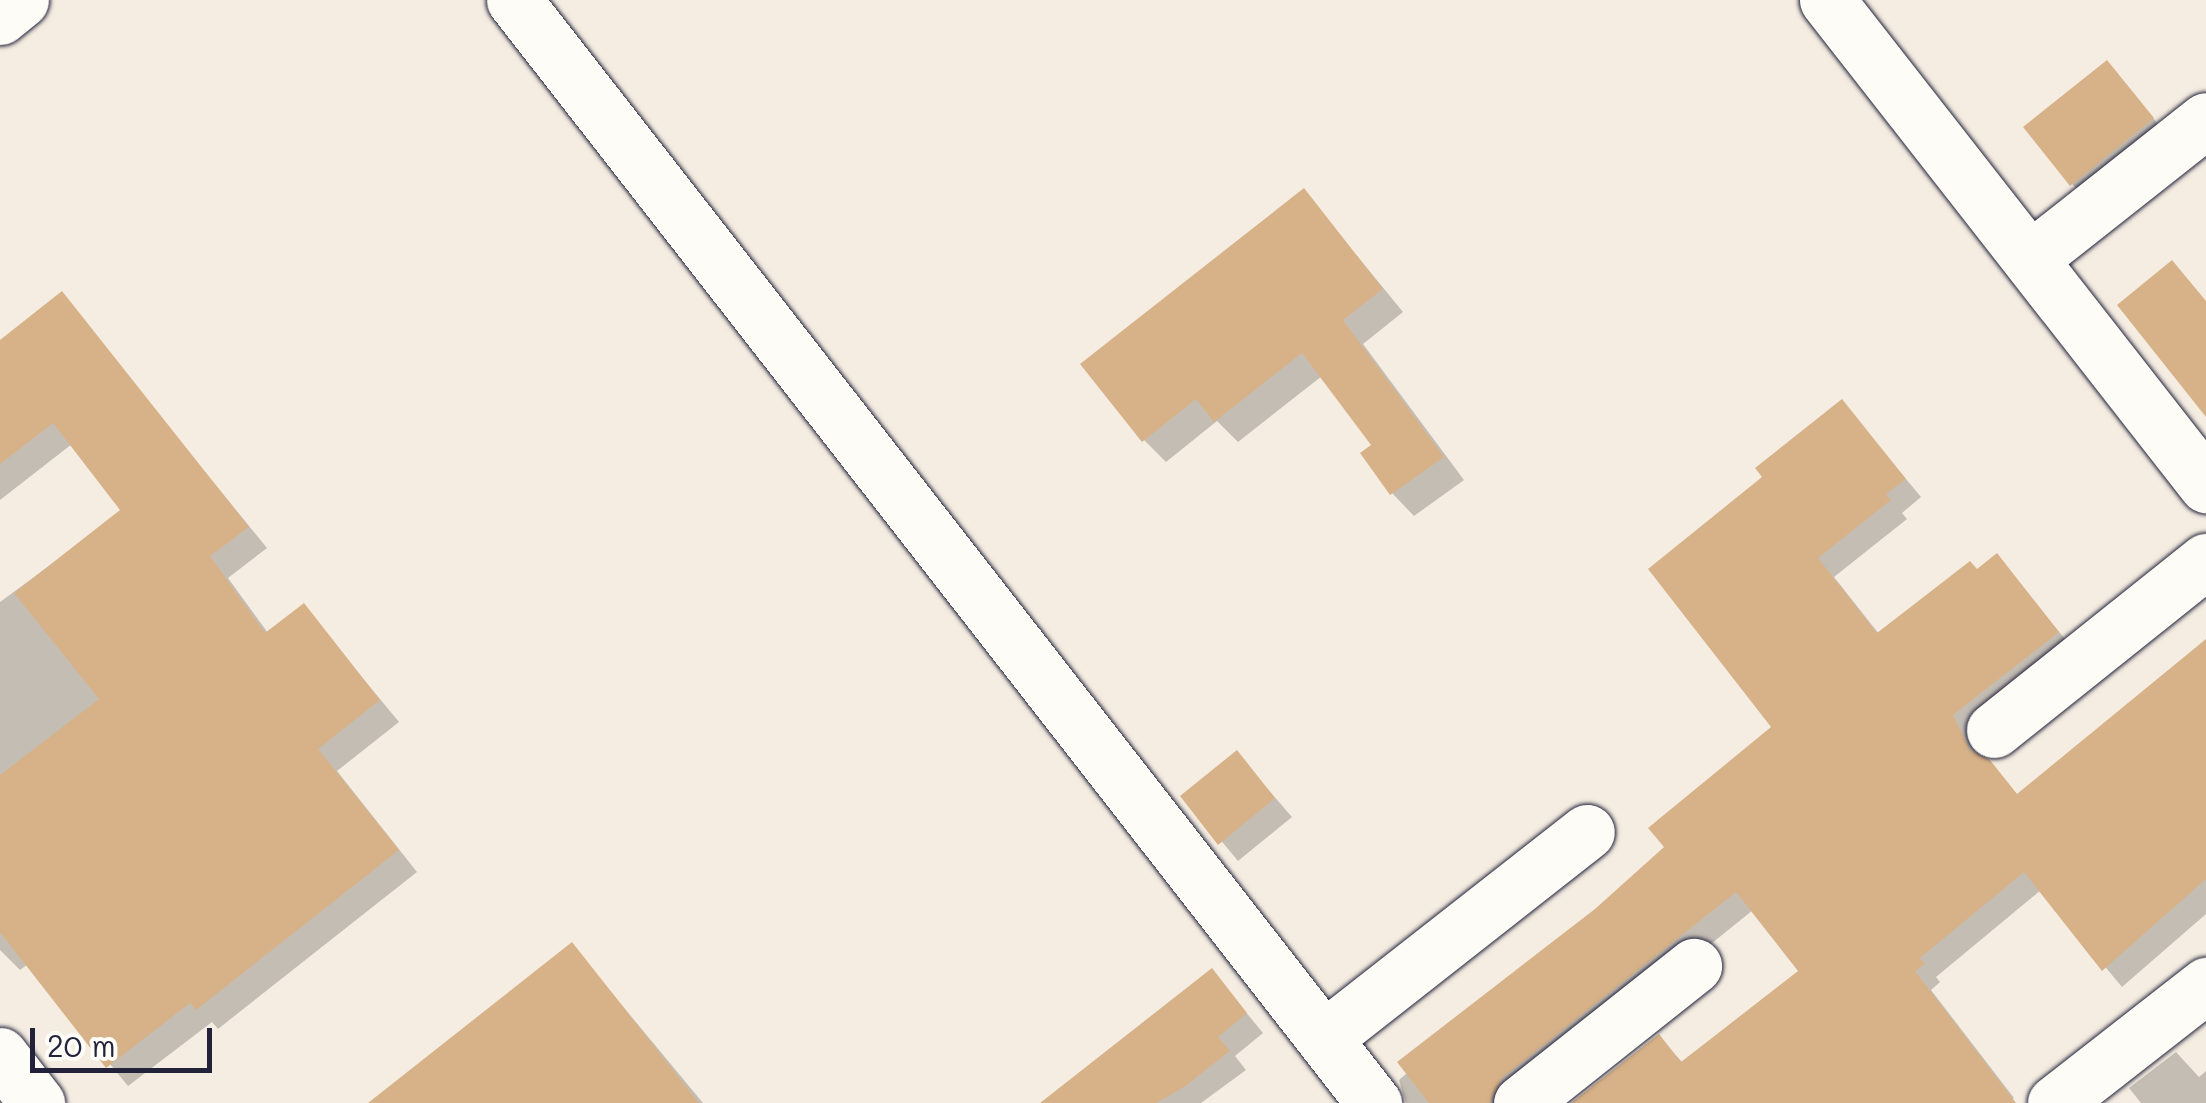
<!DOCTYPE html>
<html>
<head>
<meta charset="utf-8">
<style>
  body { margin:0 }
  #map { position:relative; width:2206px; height:1103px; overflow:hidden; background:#f5ede1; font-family:Mali,sans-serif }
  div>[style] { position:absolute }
  .shadow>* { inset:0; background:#0003 }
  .building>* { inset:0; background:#d7b288 }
  .roads { filter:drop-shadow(0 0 2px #22223b) drop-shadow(0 0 2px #22223b) }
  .minor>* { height:55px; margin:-27.5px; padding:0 27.5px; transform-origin:27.5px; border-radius:27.5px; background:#fdfcf7 }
  .tertiary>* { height:55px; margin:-27.5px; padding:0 27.5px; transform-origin:27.5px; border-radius:27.5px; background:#fdfcf7 }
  span { translate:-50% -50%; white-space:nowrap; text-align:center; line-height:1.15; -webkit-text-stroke:8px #fdfcf7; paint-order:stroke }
  .scale { position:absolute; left:30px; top:1028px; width:182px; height:45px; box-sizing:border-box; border:5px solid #22223b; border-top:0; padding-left:12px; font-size:30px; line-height:35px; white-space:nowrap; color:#22223b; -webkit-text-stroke:8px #fdfcf7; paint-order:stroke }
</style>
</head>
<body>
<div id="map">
  <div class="shadow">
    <i style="clip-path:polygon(2106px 63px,2170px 138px,2090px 202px,2072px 184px)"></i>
    <i style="clip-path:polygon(1304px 191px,1403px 312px,1363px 344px,1464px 480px,1414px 516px,1392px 493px,1374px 445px,1322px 376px,1238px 442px,1217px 421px,1166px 462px,1144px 440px)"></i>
    <i style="clip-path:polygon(61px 295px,267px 548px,228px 578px,268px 633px,303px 606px,399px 722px,337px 771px,417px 872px,218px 1029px,212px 1022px,128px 1086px,28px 964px,20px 970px,0 950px,0 602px,124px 511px,72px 444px,0 500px,0 343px)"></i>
    <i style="clip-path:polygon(1842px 402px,1921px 497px,1902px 513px,1907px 519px,1834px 577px,1879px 634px,1997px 557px,2075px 651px,1969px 734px,1981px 759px,2019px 796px,2206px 644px,2206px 914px,2122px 987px,2041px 890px,1936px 977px,1940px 982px,1931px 990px,2014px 1098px,2009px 1103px,1575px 1103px,1659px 1037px,1683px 1063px,1801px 971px,1753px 910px,1514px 1103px,1406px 1103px,1399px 1080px,1667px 847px,1774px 727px,1766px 477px)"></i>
    <i style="clip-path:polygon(1237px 754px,1292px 817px,1238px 861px,1184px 796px)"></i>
    <i style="clip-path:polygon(572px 945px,703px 1103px,372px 1103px)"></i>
    <i style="clip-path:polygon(1212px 971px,1263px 1033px,1235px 1056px,1246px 1070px,1201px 1103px,1087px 1103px)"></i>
    <i style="clip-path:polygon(2176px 1052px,2199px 1077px,2206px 1071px,2206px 1103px,2141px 1103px,2129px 1088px)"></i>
  </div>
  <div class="building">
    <i style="clip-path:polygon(2107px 60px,2154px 118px,2070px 186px,2023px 127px)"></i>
    <i style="clip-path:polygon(1304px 188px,1383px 289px,1343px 320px,1444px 457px,1390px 495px,1360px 453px,1371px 445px,1302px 353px,1214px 422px,1196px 399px,1142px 442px,1080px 364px)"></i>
    <i style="clip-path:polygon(2172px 260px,2206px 301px,2206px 417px,2117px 305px)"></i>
    <i style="clip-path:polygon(62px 291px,249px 527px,210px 556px,265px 633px,304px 603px,380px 700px,318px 749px,399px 850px,196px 1010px,190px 1003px,106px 1068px,0 932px,0 775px,99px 699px,14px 593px,120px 510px,53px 423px,0 464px,0 340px)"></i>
    <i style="clip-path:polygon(1842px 399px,1906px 479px,1886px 494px,1891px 500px,1818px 558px,1877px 633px,1970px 561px,1977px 569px,1997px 553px,2059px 632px,1953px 715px,1970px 750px,1990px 760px,2017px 794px,2206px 639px,2206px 879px,2102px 971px,2024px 872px,1920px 958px,1925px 964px,1915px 971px,2016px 1103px,1571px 1103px,1659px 1034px,1681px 1062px,1798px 971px,1736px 892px,1502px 1078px,1490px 1103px,1429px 1103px,1397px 1062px,1595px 909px,1664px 847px,1648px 828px,1771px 727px,1648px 569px,1762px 477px,1755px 468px)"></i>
    <i style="clip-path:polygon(1237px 750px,1275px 798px,1218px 845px,1180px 796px)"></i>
    <i style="clip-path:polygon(572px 942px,699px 1103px,368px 1103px)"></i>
    <i style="clip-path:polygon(1212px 968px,1247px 1013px,1218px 1037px,1230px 1051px,1184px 1087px,1156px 1103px,1040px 1103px)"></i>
  </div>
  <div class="roads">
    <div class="minor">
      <i style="left:514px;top:0;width:1399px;rotate:52.06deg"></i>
      <i style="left:1827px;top:0;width:616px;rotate:51.99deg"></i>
      <i style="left:2030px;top:259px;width:224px;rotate:-38.3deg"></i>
      <i style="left:1994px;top:730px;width:271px;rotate:-38.6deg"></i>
      <i style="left:1324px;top:1038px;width:334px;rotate:-38.1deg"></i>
      <i style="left:0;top:1055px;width:61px;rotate:52.4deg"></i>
      <i style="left:1521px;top:1103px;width:221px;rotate:-38.4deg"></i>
      <i style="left:2055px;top:1103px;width:192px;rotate:-38deg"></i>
    </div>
    <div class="tertiary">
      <i style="left:0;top:17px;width:27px;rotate:-39deg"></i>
    </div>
  </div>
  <div class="scale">20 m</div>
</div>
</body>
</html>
